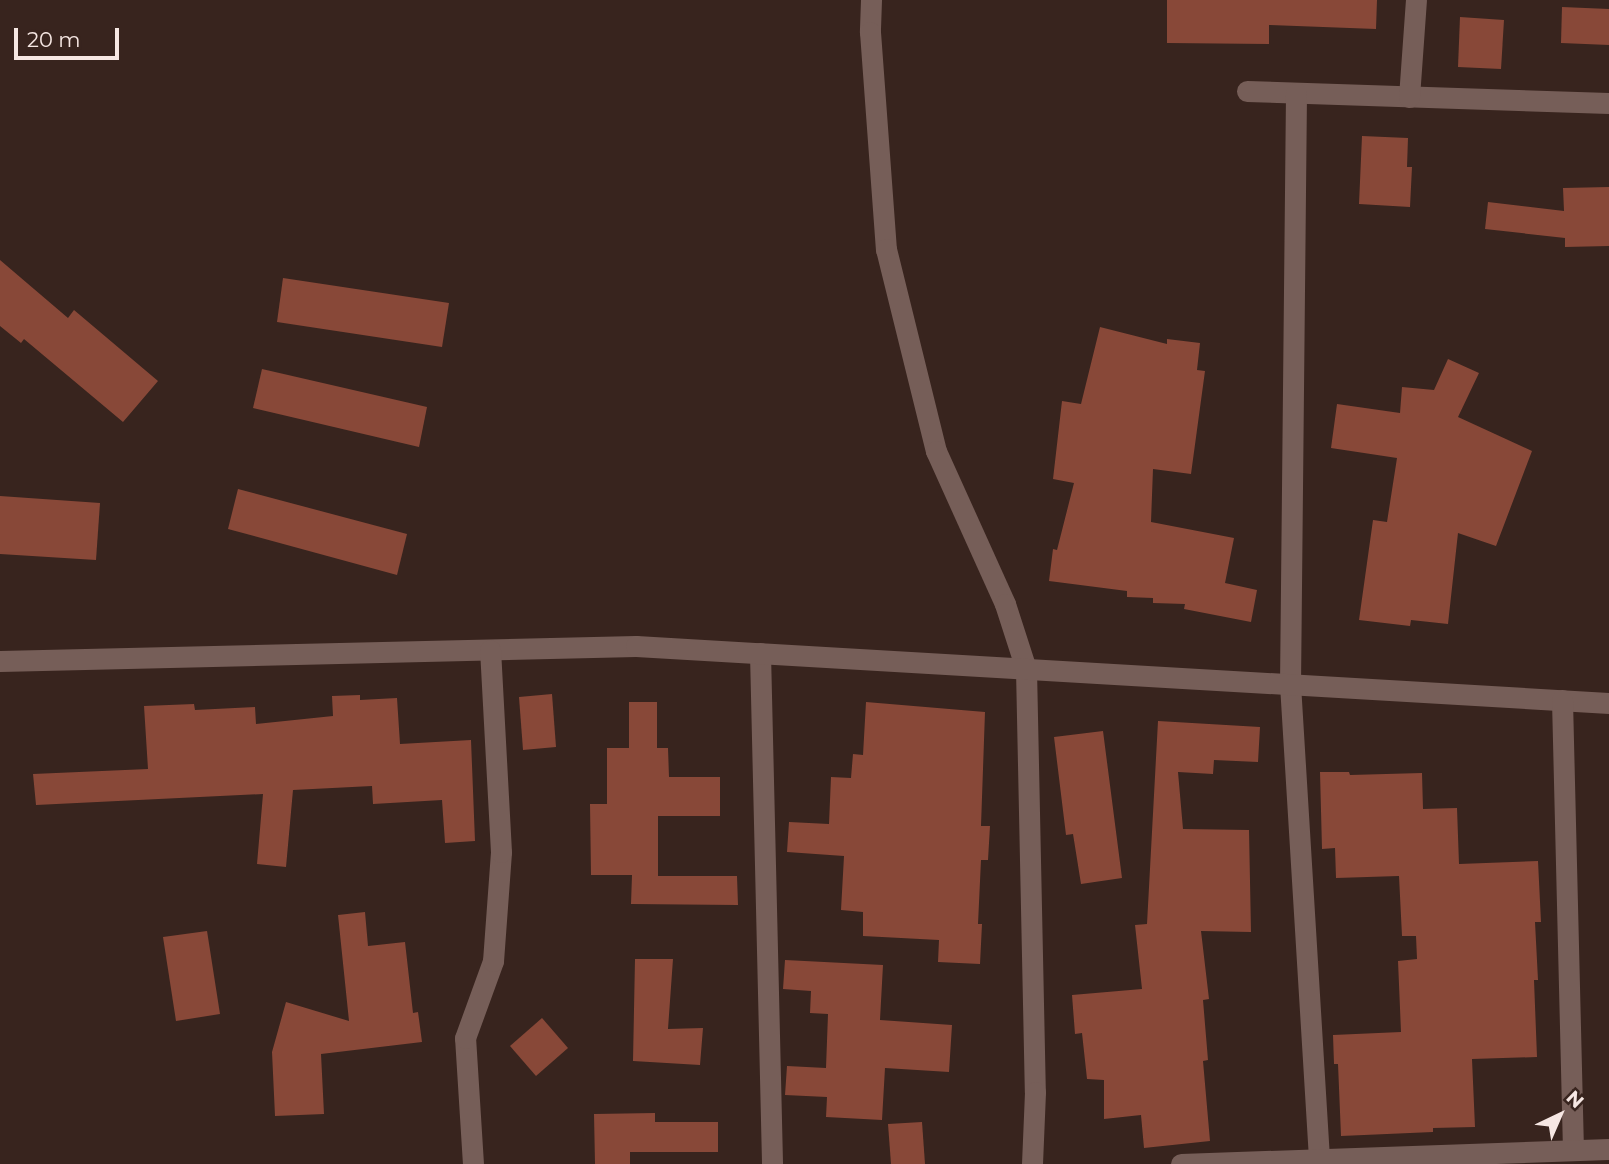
<!DOCTYPE html>
<html>
<head>
<meta charset="utf-8">
<style>
  body { margin:0 }
  #map { position:relative; width:1609px; height:1164px; overflow:hidden; background:#38241e; font-family:Montserrat,sans-serif }
  div>[style] { position:absolute }
  .building>* { inset:0; background:#884838 }
  .minor>* { height:21px; margin:-10.5px; padding:0 10.5px; transform-origin:10.5px; border-radius:10.5px; background:#765e58 }
  span { translate:-50% -50%; white-space:nowrap; text-align:center; line-height:1.15; -webkit-text-stroke:5px #38241e; paint-order:stroke }
  .north { position:absolute; left:1525px; top:1080px; width:70px; height:70px; -webkit-text-stroke:5px #38241e; paint-order:stroke; rotate:44deg; font-size:19px; font-weight:700; line-height:28px; text-align:center; color:#f6e7e3 }
  .north::after { content:''; display:block; margin:auto; width:24px; height:32px; background:#f6e7e3; clip-path:polygon(50% 0,100% 100%,50% 72%,0 100%) }
  .scale { position:absolute; left:14px; top:28px; width:105px; height:32px; box-sizing:border-box; border:4px solid #f6e7e3; border-top:0; padding-left:9px; font-size:21px; line-height:24px; white-space:nowrap; color:#f6e7e3; -webkit-text-stroke:5px #38241e; paint-order:stroke }
</style>
</head>
<body>
<div id="map">
  <div class="building">
    <i style="clip-path:polygon(1167px 0,1377px 0,1376px 29px,1269px 25px,1269px 44px,1167px 43px)"></i>
    <i style="clip-path:polygon(1562px 7px,1609px 9px,1609px 45px,1561px 43px)"></i>
    <i style="clip-path:polygon(1460px 17px,1504px 20px,1501px 69px,1458px 67px)"></i>
    <i style="clip-path:polygon(1362px 136px,1408px 138px,1407px 167px,1412px 167px,1410px 207px,1359px 204px)"></i>
    <i style="clip-path:polygon(1609px 187px,1609px 246px,1565px 247px,1565px 238px,1485px 229px,1488px 202px,1564px 211px,1563px 188px)"></i>
    <i style="clip-path:polygon(0 260px,68px 318px,74px 310px,158px 381px,123px 422px,24px 339px,21px 343px,0 326px)"></i>
    <i style="clip-path:polygon(283px 278px,449px 303px,442px 347px,277px 322px)"></i>
    <i style="clip-path:polygon(1100px 327px,1167px 344px,1167px 339px,1200px 343px,1197px 370px,1205px 371px,1191px 474px,1153px 469px,1151px 522px,1234px 538px,1225px 583px,1257px 590px,1251px 622px,1184px 609px,1185px 604px,1153px 603px,1153px 598px,1127px 597px,1127px 591px,1049px 581px,1053px 549px,1057px 550px,1074px 483px,1053px 479px,1062px 401px,1081px 404px)"></i>
    <i style="clip-path:polygon(1448px 359px,1479px 373px,1458px 417px,1532px 451px,1496px 546px,1458px 533px,1448px 624px,1411px 620px,1410px 626px,1359px 620px,1373px 520px,1387px 522px,1397px 458px,1331px 448px,1337px 404px,1400px 413px,1402px 387px,1434px 390px)"></i>
    <i style="clip-path:polygon(262px 369px,427px 407px,419px 447px,253px 408px)"></i>
    <i style="clip-path:polygon(238px 489px,407px 534px,397px 575px,228px 529px)"></i>
    <i style="clip-path:polygon(0 496px,100px 503px,96px 560px,0 554px)"></i>
    <i style="clip-path:polygon(552px 694px,556px 747px,523px 750px,519px 697px)"></i>
    <i style="clip-path:polygon(360px 695px,360px 700px,397px 698px,400px 744px,471px 740px,475px 841px,445px 843px,442px 800px,373px 804px,372px 786px,293px 790px,286px 867px,257px 864px,263px 794px,36px 805px,33px 774px,148px 769px,144px 706px,194px 704px,195px 710px,255px 707px,256px 724px,333px 716px,332px 696px)"></i>
    <i style="clip-path:polygon(629px 702px,657px 702px,657px 748px,668px 748px,669px 777px,720px 777px,720px 816px,658px 816px,658px 876px,737px 876px,738px 905px,631px 904px,632px 875px,591px 875px,590px 804px,607px 804px,607px 748px,629px 748px)"></i>
    <i style="clip-path:polygon(866px 702px,985px 712px,981px 826px,990px 826px,988px 860px,981px 860px,978px 924px,982px 924px,980px 964px,938px 962px,939px 940px,863px 936px,863px 912px,841px 910px,844px 856px,787px 852px,789px 822px,829px 824px,831px 777px,851px 778px,853px 754px,863px 755px)"></i>
    <i style="clip-path:polygon(1158px 721px,1260px 727px,1258px 762px,1214px 760px,1213px 774px,1178px 772px,1183px 829px,1249px 830px,1251px 932px,1201px 931px,1209px 999px,1203px 1000px,1208px 1060px,1203px 1061px,1210px 1141px,1144px 1148px,1141px 1115px,1104px 1119px,1104px 1080px,1087px 1079px,1082px 1033px,1075px 1034px,1072px 995px,1142px 989px,1135px 925px,1147px 924px)"></i>
    <i style="clip-path:polygon(1103px 731px,1122px 878px,1081px 884px,1073px 834px,1066px 835px,1054px 737px)"></i>
    <i style="clip-path:polygon(1320px 772px,1349px 772px,1350px 775px,1422px 773px,1423px 809px,1457px 808px,1459px 864px,1538px 861px,1541px 922px,1535px 922px,1538px 980px,1534px 980px,1537px 1057px,1472px 1059px,1475px 1127px,1433px 1128px,1433px 1132px,1341px 1136px,1338px 1064px,1334px 1064px,1333px 1035px,1401px 1032px,1398px 961px,1417px 959px,1416px 936px,1402px 936px,1399px 876px,1336px 878px,1335px 848px,1322px 849px)"></i>
    <i style="clip-path:polygon(365px 912px,368px 946px,405px 942px,413px 1013px,418px 1012px,422px 1042px,321px 1054px,324px 1114px,275px 1116px,272px 1052px,286px 1002px,349px 1021px,338px 915px)"></i>
    <i style="clip-path:polygon(207px 931px,220px 1014px,176px 1021px,163px 937px)"></i>
    <i style="clip-path:polygon(635px 959px,673px 959px,668px 1029px,703px 1028px,700px 1065px,633px 1061px)"></i>
    <i style="clip-path:polygon(785px 960px,883px 965px,880px 1020px,952px 1025px,949px 1072px,885px 1068px,882px 1120px,826px 1117px,827px 1097px,785px 1095px,787px 1066px,826px 1068px,828px 1014px,810px 1013px,811px 991px,783px 989px)"></i>
    <i style="clip-path:polygon(542px 1018px,568px 1048px,536px 1076px,510px 1046px)"></i>
    <i style="clip-path:polygon(655px 1113px,655px 1122px,718px 1122px,718px 1152px,630px 1152px,630px 1164px,595px 1164px,594px 1114px)"></i>
    <i style="clip-path:polygon(922px 1122px,925px 1164px,891px 1164px,888px 1124px)"></i>
  </div>
  <div class="minor">
    <i style="left:871px;top:0;width:32px;rotate:92deg"></i>
    <i style="left:870px;top:32px;width:218px;rotate:85.8deg"></i>
    <i style="left:886px;top:249px;width:208px;rotate:76.1deg"></i>
    <i style="left:936px;top:451px;width:168px;rotate:65.7deg"></i>
    <i style="left:1005px;top:604px;width:68px;rotate:72.1deg"></i>
    <i style="left:1026px;top:669px;width:423px;rotate:88.8deg"></i>
    <i style="left:1035px;top:1092px;width:72px;rotate:92.4deg"></i>
    <i style="left:1247px;top:91px;width:362px;rotate:1.9deg"></i>
    <i style="left:1296px;top:93px;width:591px;rotate:90.58deg"></i>
    <i style="left:1290px;top:684px;width:481px;rotate:86.5deg"></i>
    <i style="left:1409px;top:97px;width:97px;rotate:-85.9deg"></i>
    <i style="left:760px;top:653px;width:511px;rotate:88.65deg"></i>
    <i style="left:0;top:661px;width:636px;rotate:-1.35deg"></i>
    <i style="left:636px;top:646px;width:975px;rotate:3.35deg"></i>
    <i style="left:1562px;top:700px;width:450px;rotate:88.6deg"></i>
    <i style="left:473px;top:1164px;width:126px;rotate:-93.6deg"></i>
    <i style="left:465px;top:1038px;width:82px;rotate:-70deg"></i>
    <i style="left:493px;top:961px;width:109px;rotate:-85.8deg"></i>
    <i style="left:501px;top:852px;width:202px;rotate:-93.1deg"></i>
    <i style="left:1181px;top:1164px;width:428px;rotate:-2deg"></i>
  </div>
  <div class="north">N</div>
  <div class="scale">20 m</div>
</div>
</body>
</html>
